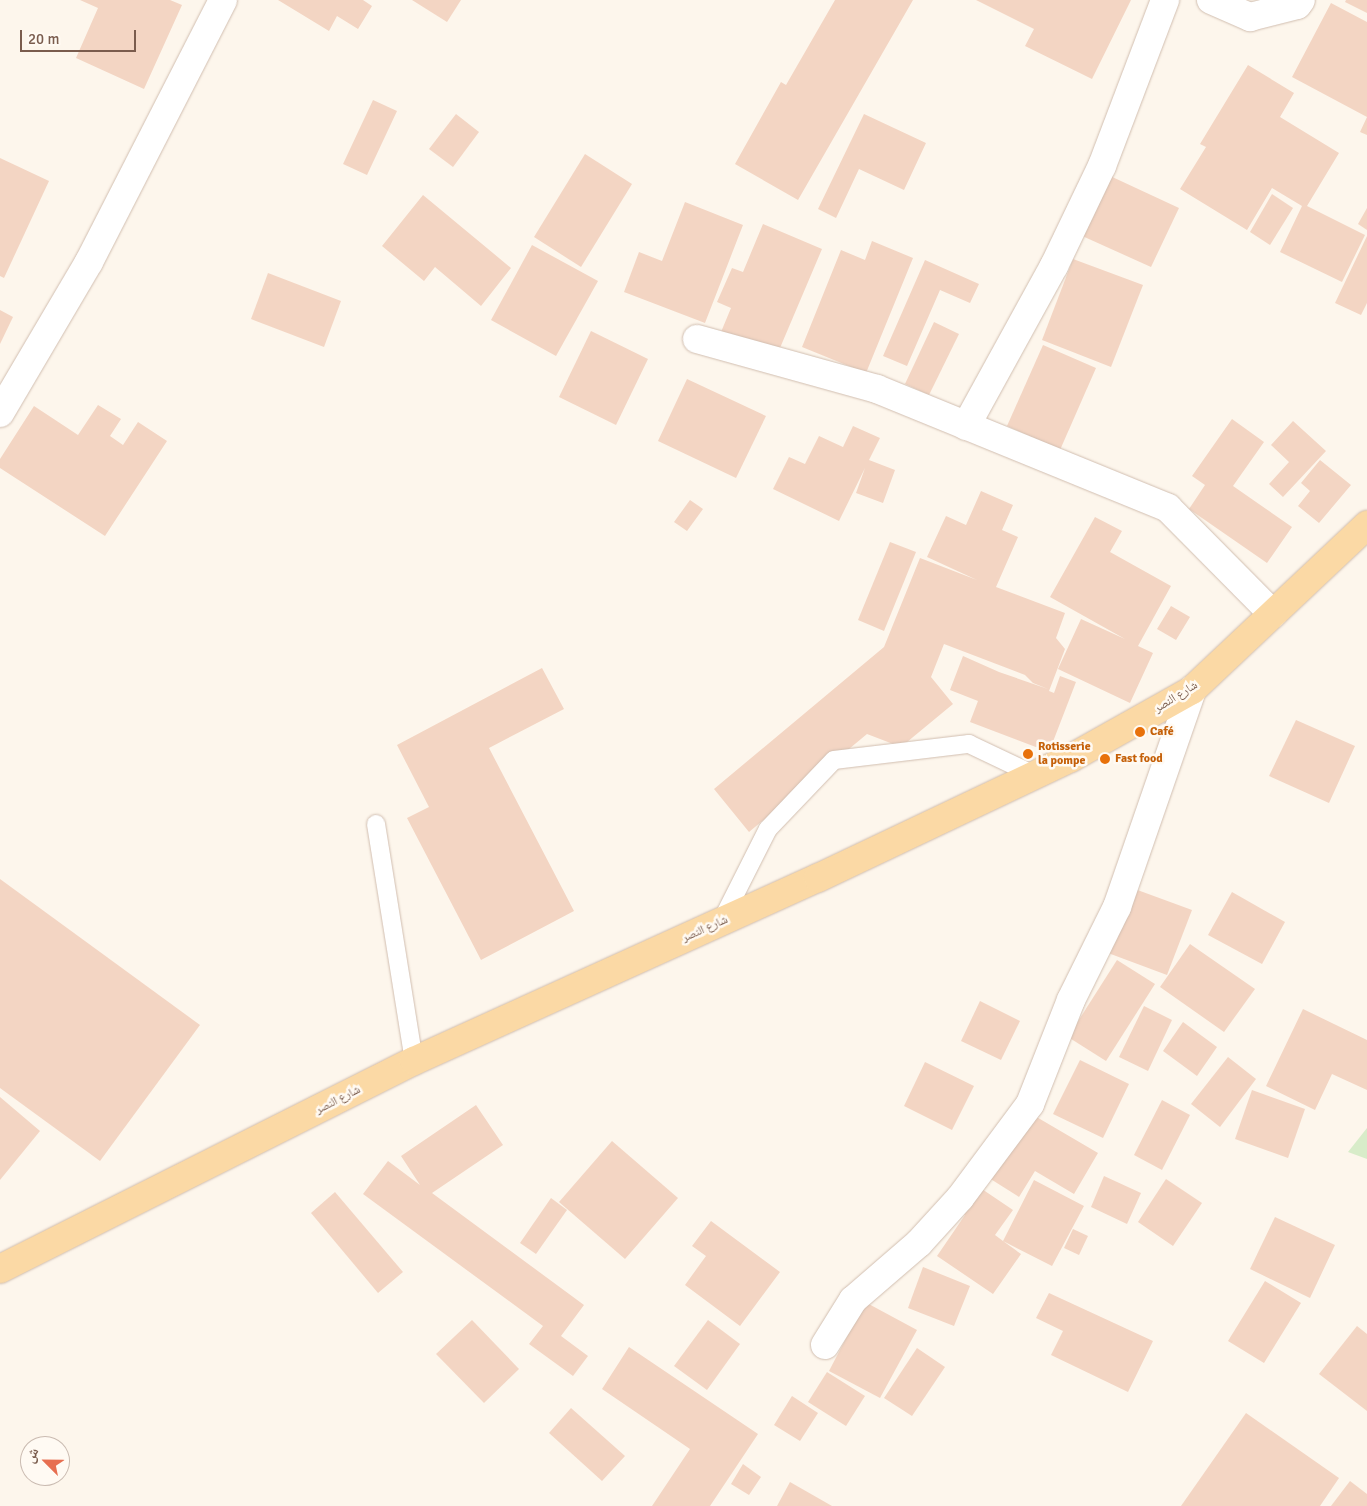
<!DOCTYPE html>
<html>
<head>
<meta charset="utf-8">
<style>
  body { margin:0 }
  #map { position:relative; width:1367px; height:1506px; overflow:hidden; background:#fdf6ec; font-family:Signika,"Noto Naskh Arabic",sans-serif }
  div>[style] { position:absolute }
  .green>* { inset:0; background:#d8ecc9 }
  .building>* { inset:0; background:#f3d5c3 }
  .roads { filter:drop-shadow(0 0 1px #d1beb0) drop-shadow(0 0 1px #d1beb0) }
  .lane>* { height:18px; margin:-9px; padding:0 9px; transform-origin:9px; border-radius:9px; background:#fff }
  .street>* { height:28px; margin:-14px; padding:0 14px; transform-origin:14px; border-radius:14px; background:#fff }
  .primary>* { height:28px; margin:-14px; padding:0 14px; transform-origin:14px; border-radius:14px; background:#fbd9a5 }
  .dots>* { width:14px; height:14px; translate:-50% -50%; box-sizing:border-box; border:2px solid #fffaf3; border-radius:50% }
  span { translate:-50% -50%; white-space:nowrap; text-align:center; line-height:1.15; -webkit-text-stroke:5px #fffaf3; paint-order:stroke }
  .street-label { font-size:12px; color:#7a5c4d }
  .food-label { font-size:12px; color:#c56008; font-weight:700 }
  .left { translate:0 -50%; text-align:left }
  .north { position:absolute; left:20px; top:1436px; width:50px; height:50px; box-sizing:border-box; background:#fffaf3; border:1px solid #cabbb1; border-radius:50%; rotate:293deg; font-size:14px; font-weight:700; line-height:20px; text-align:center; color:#7a5c4d }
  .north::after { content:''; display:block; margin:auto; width:18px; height:22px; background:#e76f51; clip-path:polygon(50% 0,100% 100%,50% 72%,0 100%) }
  .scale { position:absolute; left:20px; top:30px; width:116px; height:22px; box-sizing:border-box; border:2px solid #7a5c4d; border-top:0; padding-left:6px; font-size:15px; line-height:18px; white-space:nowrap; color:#7a5c4d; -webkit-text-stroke:4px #fffaf3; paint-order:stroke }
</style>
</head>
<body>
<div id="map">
  <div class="green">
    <i style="clip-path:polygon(1367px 1128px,1367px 1159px,1348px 1152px)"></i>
  </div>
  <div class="building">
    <i style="clip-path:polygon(80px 0,170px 0,182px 5px,144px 89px,76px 58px,98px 8px)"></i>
    <i style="clip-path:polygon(278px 0,363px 0,372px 6px,358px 29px,337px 16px,329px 31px)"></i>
    <i style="clip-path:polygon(412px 0,461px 0,447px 22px)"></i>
    <i style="clip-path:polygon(835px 0,913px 0,798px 200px,735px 164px,781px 82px,786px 85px)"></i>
    <i style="clip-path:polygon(976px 0,1131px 0,1092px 79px,1025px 46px,1034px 29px)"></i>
    <i style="clip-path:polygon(1346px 0,1367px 0,1367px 13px,1345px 2px)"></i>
    <i style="clip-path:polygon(1331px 3px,1367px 22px,1367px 135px,1360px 132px,1367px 117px,1292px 77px)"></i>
    <i style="clip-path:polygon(1248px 65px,1294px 93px,1280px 117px,1339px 153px,1307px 206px,1365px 235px,1342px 282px,1280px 252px,1302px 206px,1272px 188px,1247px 230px,1180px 189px,1206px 147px,1200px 144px)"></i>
    <i style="clip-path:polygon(373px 100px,397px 111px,367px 175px,343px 164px)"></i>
    <i style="clip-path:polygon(456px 114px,479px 132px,453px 167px,429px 149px)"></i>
    <i style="clip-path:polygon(864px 114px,926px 143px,904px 190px,859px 169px,836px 218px,818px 209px)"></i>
    <i style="clip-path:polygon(585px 154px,632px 184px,581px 267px,534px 237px)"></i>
    <i style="clip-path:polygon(0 158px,49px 181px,4px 278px,0 276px)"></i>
    <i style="clip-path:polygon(1108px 175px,1179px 208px,1151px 267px,1080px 235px)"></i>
    <i style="clip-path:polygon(1272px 194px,1293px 208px,1270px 245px,1250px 232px)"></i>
    <i style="clip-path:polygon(423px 195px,511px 268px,481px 306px,435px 267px,424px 281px,382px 246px)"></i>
    <i style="clip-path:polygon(685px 202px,743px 225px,705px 323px,624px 292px,639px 252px,662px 261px)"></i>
    <i style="clip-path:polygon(1367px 208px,1367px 230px,1358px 224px)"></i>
    <i style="clip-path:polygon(763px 224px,822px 249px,777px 355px,721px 332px,731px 308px,717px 302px,732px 268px,743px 272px)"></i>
    <i style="clip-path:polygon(1367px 236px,1367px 303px,1361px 315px,1335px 303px)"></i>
    <i style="clip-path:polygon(872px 241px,913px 258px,866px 373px,802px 347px,841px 250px,865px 260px)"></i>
    <i style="clip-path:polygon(532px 245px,598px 281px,556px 356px,491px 320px)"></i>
    <i style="clip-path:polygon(1073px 259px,1143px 285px,1111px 367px,1042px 340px)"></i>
    <i style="clip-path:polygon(925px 260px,979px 284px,970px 303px,940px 290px,907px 366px,883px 356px)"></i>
    <i style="clip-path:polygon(268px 273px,341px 301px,324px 347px,251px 319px)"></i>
    <i style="clip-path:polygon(0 310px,13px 317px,0 344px)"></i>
    <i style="clip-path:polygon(934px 322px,959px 334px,929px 395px,905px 384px)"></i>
    <i style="clip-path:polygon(591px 331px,648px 359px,616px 425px,559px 397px)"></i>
    <i style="clip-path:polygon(1043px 345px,1096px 368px,1060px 450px,1007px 426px)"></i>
    <i style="clip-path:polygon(687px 379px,766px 416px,736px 478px,658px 441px)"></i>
    <i style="clip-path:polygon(98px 405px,121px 419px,110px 436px,123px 445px,138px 422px,167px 441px,105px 536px,0 468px,0 459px,34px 406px,78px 435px)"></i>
    <i style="clip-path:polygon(1232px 419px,1264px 442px,1233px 486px,1292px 527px,1267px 563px,1189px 509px,1205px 485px,1192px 476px)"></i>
    <i style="clip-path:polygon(1293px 421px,1326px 451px,1283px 497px,1269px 484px,1289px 462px,1271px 445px)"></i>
    <i style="clip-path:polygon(853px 426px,880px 438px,869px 460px,895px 470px,883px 503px,856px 493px,865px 468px,839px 521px,773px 489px,789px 457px,805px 464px,819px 436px,843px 447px)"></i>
    <i style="clip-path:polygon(1320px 460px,1351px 485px,1319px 523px,1298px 506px,1310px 491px,1301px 483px)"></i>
    <i style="clip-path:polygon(981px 491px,1013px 505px,1002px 530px,1018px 537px,996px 587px,1065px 613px,1056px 638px,1065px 649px,1049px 691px,1054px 693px,1060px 676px,1076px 682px,1049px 752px,970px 722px,978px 701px,950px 690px,963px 656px,999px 672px,1048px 689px,1033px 683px,1025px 675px,944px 644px,931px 677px,953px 704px,901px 747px,867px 734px,749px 832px,714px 789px,884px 647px,920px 558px,977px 580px,927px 557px,946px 516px,966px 525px)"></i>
    <i style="clip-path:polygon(690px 500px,703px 509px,687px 531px,674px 522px)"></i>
    <i style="clip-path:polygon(1095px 517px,1122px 531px,1110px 552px,1171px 586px,1138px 646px,1153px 653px,1130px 703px,1058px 669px,1081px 619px,1125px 639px,1050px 597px)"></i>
    <i style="clip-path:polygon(890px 542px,916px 552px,884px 631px,858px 620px)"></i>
    <i style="clip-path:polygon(1171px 606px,1190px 617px,1176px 640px,1157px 629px)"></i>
    <i style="clip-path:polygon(542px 668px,564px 709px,489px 748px,574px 911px,481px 960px,407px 818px,429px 807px,397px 745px)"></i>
    <i style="clip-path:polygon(1296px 720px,1355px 746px,1329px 803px,1269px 776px)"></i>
    <i style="clip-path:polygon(0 879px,200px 1025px,100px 1161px,0 1088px)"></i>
    <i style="clip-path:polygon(1132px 888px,1192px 910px,1167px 975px,1108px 953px)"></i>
    <i style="clip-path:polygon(1232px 892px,1285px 922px,1262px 964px,1208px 935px)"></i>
    <i style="clip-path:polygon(1190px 944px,1255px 989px,1224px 1032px,1160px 987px)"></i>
    <i style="clip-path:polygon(1117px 960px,1155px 984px,1106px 1061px,1068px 1037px)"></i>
    <i style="clip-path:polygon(980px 1001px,1020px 1021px,1001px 1060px,961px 1041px)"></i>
    <i style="clip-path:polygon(1144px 1006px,1172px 1020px,1148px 1071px,1119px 1057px)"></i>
    <i style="clip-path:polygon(1303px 1009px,1367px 1040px,1367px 1090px,1332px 1074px,1315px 1110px,1266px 1086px)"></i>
    <i style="clip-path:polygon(1183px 1022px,1217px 1047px,1197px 1076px,1163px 1051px)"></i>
    <i style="clip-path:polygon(1228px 1057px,1256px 1079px,1220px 1127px,1191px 1104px)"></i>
    <i style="clip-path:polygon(1080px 1060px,1129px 1084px,1103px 1138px,1053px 1114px)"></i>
    <i style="clip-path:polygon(925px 1062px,974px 1086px,952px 1130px,904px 1106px)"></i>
    <i style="clip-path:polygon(1252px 1090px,1305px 1109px,1288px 1158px,1235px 1139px)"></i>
    <i style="clip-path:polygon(0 1097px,40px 1131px,0 1180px)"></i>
    <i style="clip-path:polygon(1162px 1100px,1190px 1115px,1162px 1170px,1134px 1155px)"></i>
    <i style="clip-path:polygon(476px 1105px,503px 1145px,432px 1193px,584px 1305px,561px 1336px,588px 1356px,573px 1376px,529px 1344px,543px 1326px,363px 1194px,388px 1161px,420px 1185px,401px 1156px)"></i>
    <i style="clip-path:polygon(1028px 1112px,1098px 1153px,1074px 1194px,1035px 1171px,1019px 1197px,989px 1178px)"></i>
    <i style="clip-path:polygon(612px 1141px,678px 1198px,625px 1259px,559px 1202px)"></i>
    <i style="clip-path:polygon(1104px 1176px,1141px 1193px,1127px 1224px,1091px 1207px)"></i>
    <i style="clip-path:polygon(1166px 1179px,1202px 1203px,1173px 1246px,1138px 1222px)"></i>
    <i style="clip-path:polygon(1034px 1180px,1084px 1206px,1052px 1266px,1003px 1241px,1021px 1254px,993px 1294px,937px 1256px,965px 1215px,956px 1208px,973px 1183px,1013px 1210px,995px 1235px,1003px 1241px)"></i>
    <i style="clip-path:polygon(335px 1192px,403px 1272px,378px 1293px,311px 1213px)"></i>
    <i style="clip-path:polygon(551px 1198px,567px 1210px,536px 1254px,520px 1243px)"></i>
    <i style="clip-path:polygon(1275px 1217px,1335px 1245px,1310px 1298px,1250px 1269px)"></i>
    <i style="clip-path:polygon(711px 1221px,780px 1272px,740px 1326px,685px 1285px,706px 1256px,692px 1246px)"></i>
    <i style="clip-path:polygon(1073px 1229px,1088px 1236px,1079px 1255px,1064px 1248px)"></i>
    <i style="clip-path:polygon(923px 1267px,970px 1286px,954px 1326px,908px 1308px)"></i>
    <i style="clip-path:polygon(1265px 1281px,1301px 1303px,1264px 1363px,1228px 1341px)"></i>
    <i style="clip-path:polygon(1049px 1293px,1153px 1341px,1128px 1392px,1051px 1355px,1063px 1331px,1036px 1318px)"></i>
    <i style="clip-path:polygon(865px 1302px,917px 1330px,880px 1398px,829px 1371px)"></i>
    <i style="clip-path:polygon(472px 1320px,519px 1369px,484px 1403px,436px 1354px)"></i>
    <i style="clip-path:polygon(708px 1320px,740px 1344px,707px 1390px,674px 1366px)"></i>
    <i style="clip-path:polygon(1357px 1326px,1367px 1334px,1367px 1411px,1319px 1374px)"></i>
    <i style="clip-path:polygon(629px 1347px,758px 1434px,710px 1506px,652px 1506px,690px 1449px,602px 1389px)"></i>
    <i style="clip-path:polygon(917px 1348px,945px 1367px,912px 1416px,884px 1398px)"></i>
    <i style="clip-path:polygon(827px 1372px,865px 1396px,846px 1426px,808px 1402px)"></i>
    <i style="clip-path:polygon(792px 1396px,818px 1413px,800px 1441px,774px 1425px)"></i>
    <i style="clip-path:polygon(571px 1408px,625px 1456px,602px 1481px,549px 1433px)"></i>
    <i style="clip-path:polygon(1246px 1413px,1339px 1478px,1320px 1506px,1181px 1506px)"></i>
    <i style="clip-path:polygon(743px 1464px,761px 1477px,749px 1495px,731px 1484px)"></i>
    <i style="clip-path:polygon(1350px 1481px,1367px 1494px,1367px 1506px,1331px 1506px)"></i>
    <i style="clip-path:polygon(790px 1482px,832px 1506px,777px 1506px)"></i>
  </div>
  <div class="roads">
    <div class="lane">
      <i style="left:376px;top:824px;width:240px;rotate:80.9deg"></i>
      <i style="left:721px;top:922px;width:104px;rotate:-63.2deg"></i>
      <i style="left:768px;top:829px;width:95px;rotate:-46.3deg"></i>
      <i style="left:834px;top:760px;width:136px;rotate:-6.8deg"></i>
      <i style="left:969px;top:744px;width:72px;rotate:25.5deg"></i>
    </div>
    <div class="street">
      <i style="left:1211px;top:0;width:43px;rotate:23.6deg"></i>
      <i style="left:1250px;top:17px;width:49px;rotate:-14.3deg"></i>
      <i style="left:1297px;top:5px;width:6px;rotate:-51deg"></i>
      <i style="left:697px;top:339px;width:187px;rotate:15.5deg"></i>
      <i style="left:877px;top:389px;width:314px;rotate:22.2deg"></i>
      <i style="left:1168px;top:508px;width:149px;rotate:45.3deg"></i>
      <i style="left:0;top:413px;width:175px;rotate:-59.5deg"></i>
      <i style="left:89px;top:262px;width:294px;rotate:-62.9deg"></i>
      <i style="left:966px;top:426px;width:183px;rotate:-61.2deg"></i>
      <i style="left:1054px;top:266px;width:111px;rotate:-64.4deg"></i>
      <i style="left:1102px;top:166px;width:178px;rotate:-69.2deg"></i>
      <i style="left:825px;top:1345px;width:53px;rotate:-58.1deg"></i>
      <i style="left:853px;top:1300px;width:87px;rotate:-40.8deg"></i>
      <i style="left:919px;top:1243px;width:61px;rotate:-47.7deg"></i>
      <i style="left:960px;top:1198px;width:117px;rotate:-53.3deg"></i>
      <i style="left:1030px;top:1104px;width:112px;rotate:-68.5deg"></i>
      <i style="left:1071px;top:1000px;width:104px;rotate:-63.7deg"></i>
      <i style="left:1117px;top:907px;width:230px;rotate:-70.9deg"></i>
    </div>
    <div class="primary">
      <i style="left:0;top:1269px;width:463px;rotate:-26.7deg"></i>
      <i style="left:414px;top:1061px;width:444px;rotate:-24.4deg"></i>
      <i style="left:818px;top:878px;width:280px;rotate:-25.4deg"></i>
      <i style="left:1071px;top:758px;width:139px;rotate:-29.3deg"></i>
      <i style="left:1192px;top:690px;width:241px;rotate:-43.3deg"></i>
    </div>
  </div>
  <div class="dots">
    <i style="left:1140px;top:732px;background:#e8710a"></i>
    <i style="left:1028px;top:754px;background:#e8710a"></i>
    <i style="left:1105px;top:759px;background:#e8710a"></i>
  </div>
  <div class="street-label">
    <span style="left:1176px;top:697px;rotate:-32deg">شارع النصر</span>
    <span style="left:705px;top:929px;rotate:-24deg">شارع النصر</span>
    <span style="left:338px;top:1100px;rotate:-27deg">شارع النصر</span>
  </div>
  <div class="food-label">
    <span class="left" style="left:1150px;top:732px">Café</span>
    <span class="left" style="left:1038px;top:754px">Rotisserie<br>la pompe</span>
    <span class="left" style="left:1115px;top:759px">Fast food</span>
  </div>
  <div class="north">ش</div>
  <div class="scale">20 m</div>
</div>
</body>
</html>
